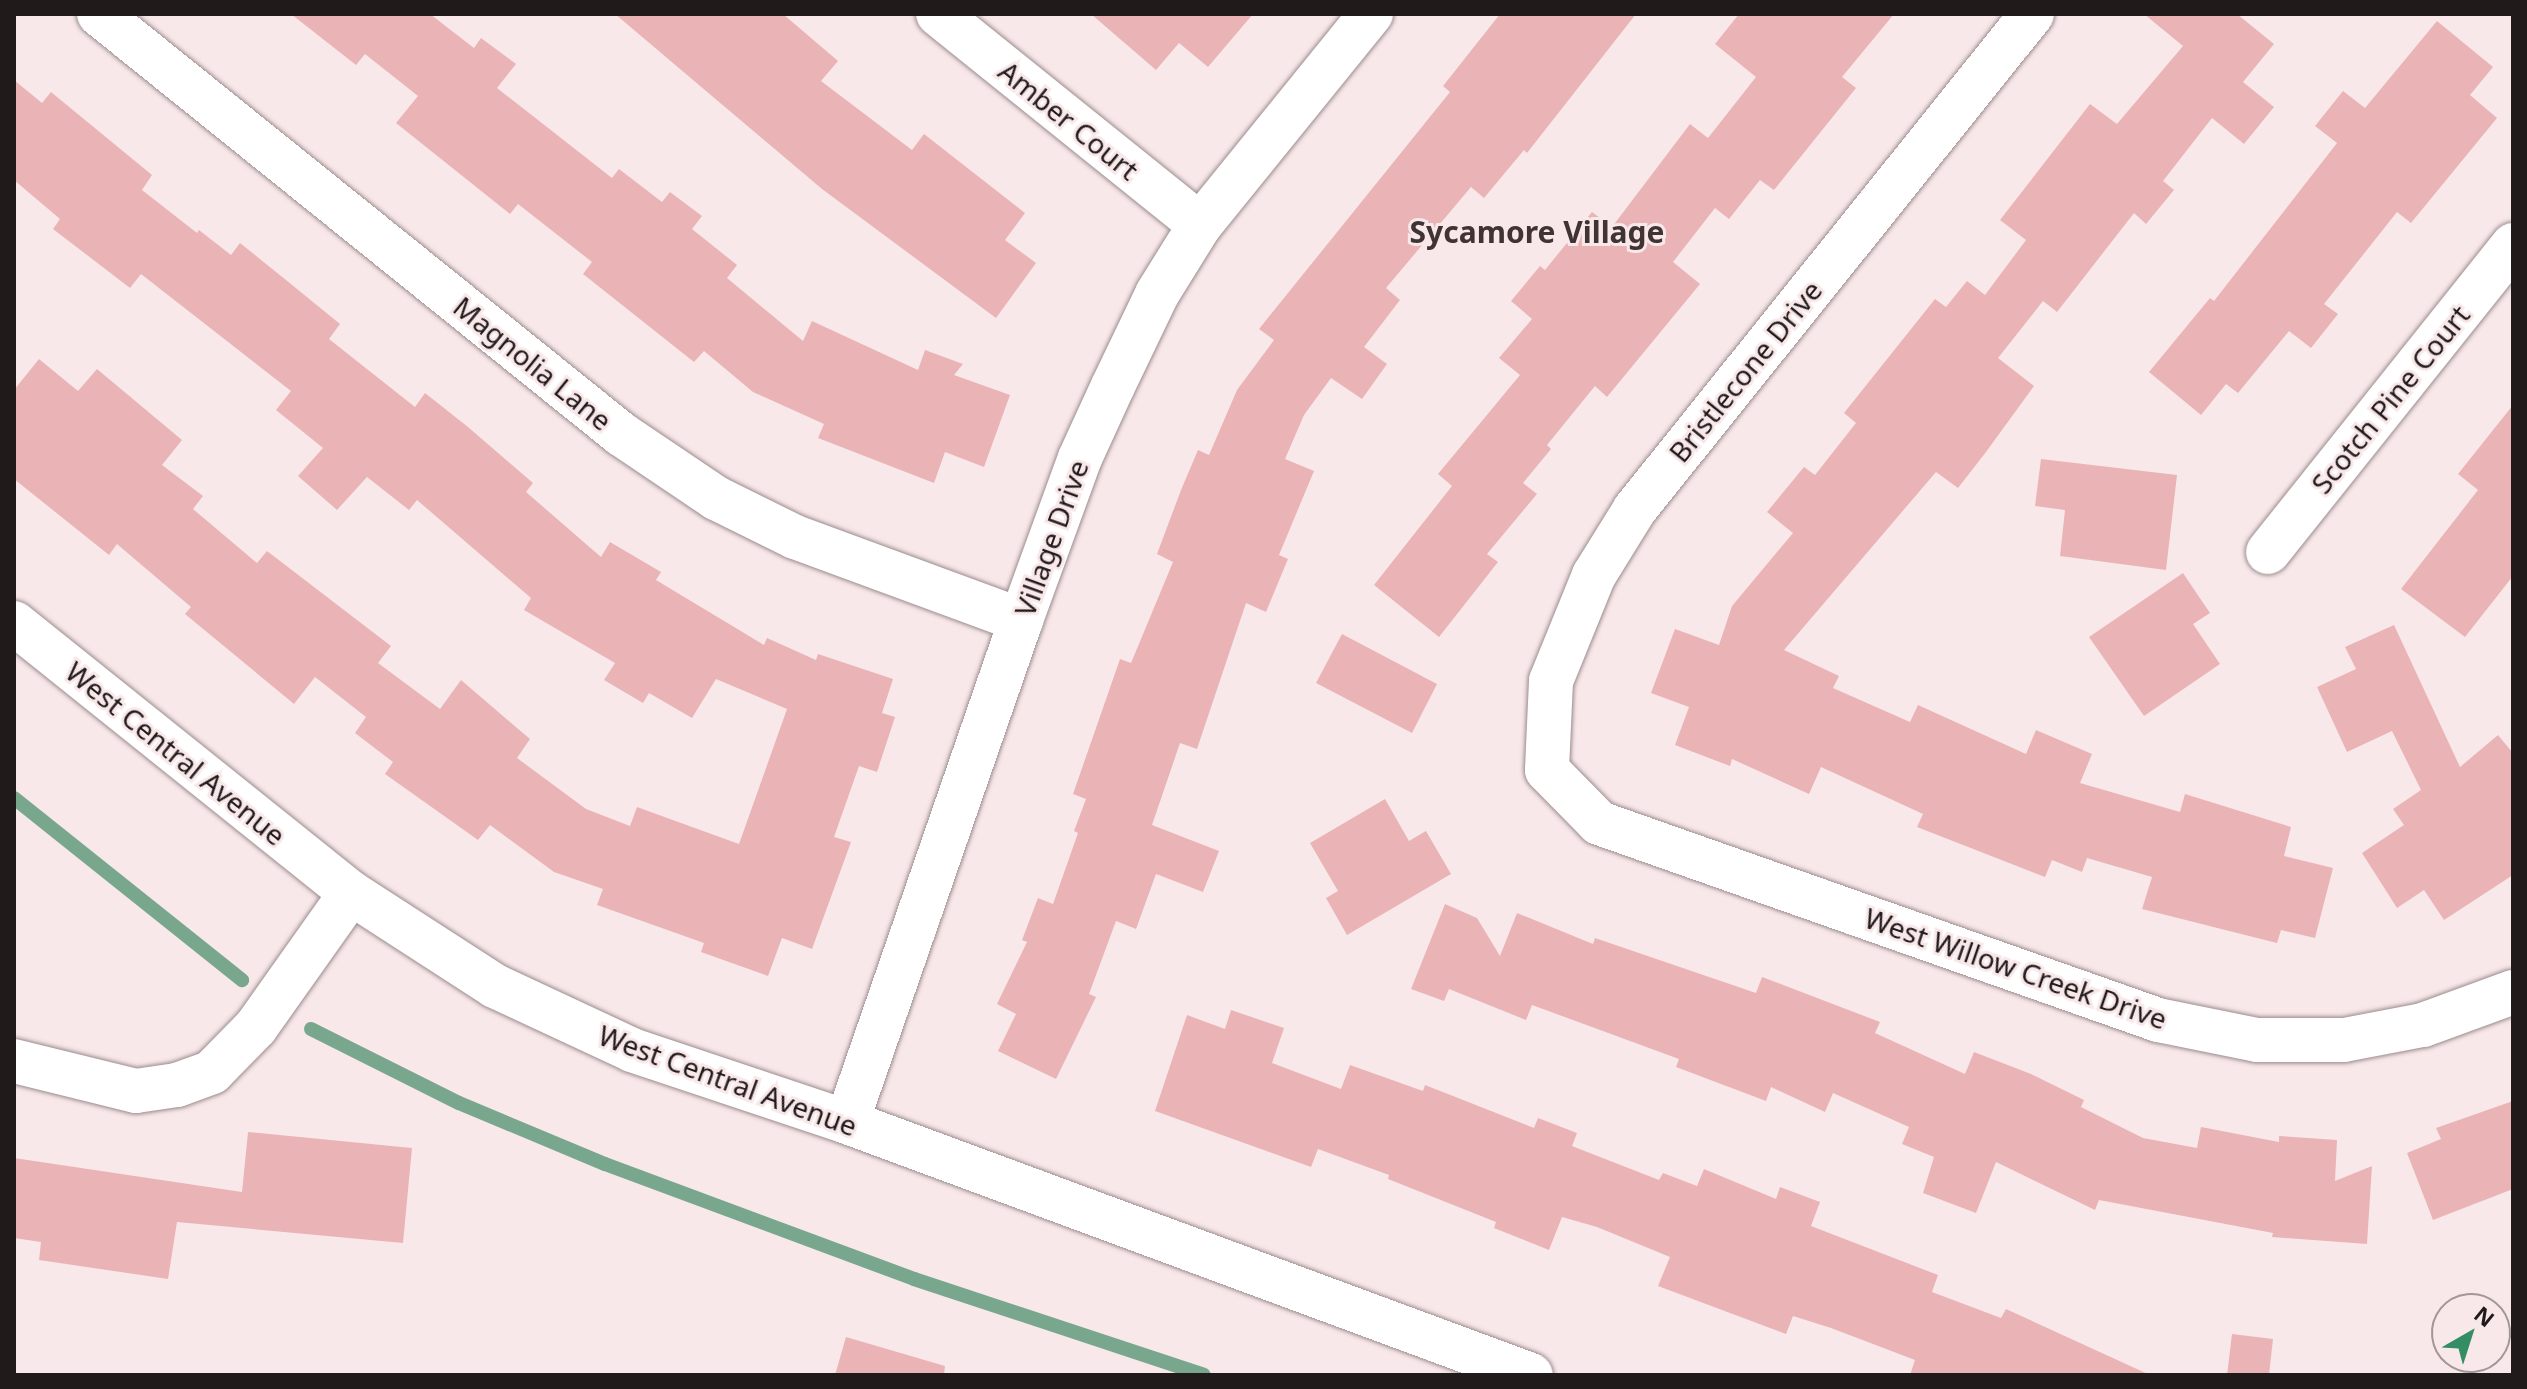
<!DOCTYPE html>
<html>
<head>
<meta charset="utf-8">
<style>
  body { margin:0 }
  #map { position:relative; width:2527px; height:1389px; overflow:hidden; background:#f9e8e9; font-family:"Noto Sans",sans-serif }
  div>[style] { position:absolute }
  .stream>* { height:14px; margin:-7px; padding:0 7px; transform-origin:7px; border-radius:7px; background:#79a78d }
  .building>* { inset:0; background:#eab4b7 }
  .roads { filter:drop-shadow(0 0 2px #9b8c8d) drop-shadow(0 0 2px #9b8c8d) }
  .street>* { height:44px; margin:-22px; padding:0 22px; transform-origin:22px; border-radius:22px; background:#fff }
  .secondary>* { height:44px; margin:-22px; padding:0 22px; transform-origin:22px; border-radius:22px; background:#fff }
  span { translate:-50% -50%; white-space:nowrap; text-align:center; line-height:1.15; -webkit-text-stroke:6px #f9e8e9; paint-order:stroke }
  .street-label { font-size:28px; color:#201a1a }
  .neighbourhood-label { font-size:30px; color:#403334; font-weight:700 }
  .frame { position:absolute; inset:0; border:16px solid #201a1a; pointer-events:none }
  .north { position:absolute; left:2431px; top:1293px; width:80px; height:80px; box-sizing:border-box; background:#f9e8e9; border:2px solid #a29696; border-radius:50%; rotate:39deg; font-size:22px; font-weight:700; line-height:32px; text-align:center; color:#201a1a }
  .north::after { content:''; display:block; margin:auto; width:28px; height:36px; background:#348e64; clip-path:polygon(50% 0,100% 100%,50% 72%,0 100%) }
</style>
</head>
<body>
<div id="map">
  <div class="stream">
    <i style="left:14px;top:798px;width:292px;rotate:38.6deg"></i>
    <i style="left:311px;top:1029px;width:165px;rotate:26.6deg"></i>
    <i style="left:459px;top:1103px;width:158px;rotate:22.7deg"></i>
    <i style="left:605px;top:1164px;width:330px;rotate:20.4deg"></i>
    <i style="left:914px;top:1279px;width:305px;rotate:18.3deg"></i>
  </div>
  <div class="building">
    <i style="clip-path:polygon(291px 14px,430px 14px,474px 48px,481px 38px,516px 64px,497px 88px,612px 178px,619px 169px,662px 202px,670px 192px,702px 216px,692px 229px,737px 265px,727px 278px,803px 341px,812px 321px,918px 370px,925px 350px,963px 364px,954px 375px,1010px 395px,984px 467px,945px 452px,934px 483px,818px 438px,824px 424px,753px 392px,704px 351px,694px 362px,583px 274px,592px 262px,518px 204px,510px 214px,396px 123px,418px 96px,365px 54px,356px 65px)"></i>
    <i style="clip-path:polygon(615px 14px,783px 14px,838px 61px,821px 81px,912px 150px,924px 134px,1025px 213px,1005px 240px,1036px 263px,996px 318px,822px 189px)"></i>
    <i style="clip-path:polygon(1091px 14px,1253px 14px,1208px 67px,1179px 43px,1156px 70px)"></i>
    <i style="clip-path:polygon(1500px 14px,1636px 14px,1527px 153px,1524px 150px,1484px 198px,1471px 187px,1386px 288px,1400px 300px,1364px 347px,1387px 364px,1362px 399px,1331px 378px,1304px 415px,1285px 459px,1314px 471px,1279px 555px,1288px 559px,1266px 612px,1246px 603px,1197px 749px,1180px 743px,1152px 825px,1219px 851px,1203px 892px,1156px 874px,1136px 929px,1116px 921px,1089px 994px,1096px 997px,1056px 1079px,998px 1051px,1016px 1014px,997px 1004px,1027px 942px,1022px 940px,1038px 898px,1053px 904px,1078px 833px,1074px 831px,1086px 799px,1073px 794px,1120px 659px,1131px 663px,1173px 562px,1157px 554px,1181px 490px,1198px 450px,1209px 455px,1237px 390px,1274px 340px,1259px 329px,1450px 92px,1443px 86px)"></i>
    <i style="clip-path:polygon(1739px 14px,1894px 14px,1842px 77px,1856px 88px,1774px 190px,1760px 180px,1729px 219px,1715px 208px,1673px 262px,1700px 284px,1607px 397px,1595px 386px,1547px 445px,1551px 449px,1523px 483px,1537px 494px,1487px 554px,1498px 562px,1439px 637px,1374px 585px,1452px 486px,1438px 474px,1520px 375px,1499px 358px,1532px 319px,1511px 301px,1540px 266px,1545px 270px,1592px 212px,1612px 227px,1690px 124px,1708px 138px,1756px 77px,1715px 44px)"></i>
    <i style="clip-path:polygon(2144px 14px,2237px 14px,2274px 44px,2243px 82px,2274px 107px,2244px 144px,2212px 118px,2163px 181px,2174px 190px,2146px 224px,2134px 213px,2057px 312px,2043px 301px,1998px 358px,2034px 386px,1986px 452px,1958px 488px,1936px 472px,1784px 650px,1839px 676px,1833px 688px,1910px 722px,1918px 705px,2026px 754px,2036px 730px,2092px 754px,2080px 783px,2180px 812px,2185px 794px,2291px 827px,2284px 856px,2333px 868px,2315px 938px,2281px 930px,2277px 943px,2142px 909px,2152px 877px,2087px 858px,2082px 872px,2052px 860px,2045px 877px,1917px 827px,1923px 814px,1821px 767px,1809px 794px,1732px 759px,1730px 766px,1675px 745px,1689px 707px,1651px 693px,1675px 629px,1719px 645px,1732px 606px,1793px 533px,1767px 512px,1804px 467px,1815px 475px,1856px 423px,1844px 413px,1935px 299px,1946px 307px,1967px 281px,1985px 295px,2026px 240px,2000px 220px,2090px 104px,2117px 124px,2183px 46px)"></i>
    <i style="clip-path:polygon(2437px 21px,2493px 67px,2470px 95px,2497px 118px,2411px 223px,2397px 212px,2324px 304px,2338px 314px,2311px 348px,2289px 331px,2238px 393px,2226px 384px,2201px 415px,2149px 372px,2210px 298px,2214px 301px,2337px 143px,2315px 126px,2343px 91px,2365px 108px)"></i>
    <i style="clip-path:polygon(14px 80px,42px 103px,51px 92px,152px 175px,142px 190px,197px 233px,199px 230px,231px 255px,240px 243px,286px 280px,340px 324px,329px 339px,415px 407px,425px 393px,468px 427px,533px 483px,526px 492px,601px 557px,610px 542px,661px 572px,656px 580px,764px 645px,767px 638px,816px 660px,818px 654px,893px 679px,882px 713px,895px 717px,877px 772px,859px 766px,834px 837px,851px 842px,812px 949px,782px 938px,768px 976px,701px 952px,704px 943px,597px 905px,603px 889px,554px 872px,490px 825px,478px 840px,385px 774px,393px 762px,355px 733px,366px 717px,315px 677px,294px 704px,185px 614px,191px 607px,117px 544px,109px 555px,14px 479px,14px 390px,39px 359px,78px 391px,97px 369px,182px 440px,162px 465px,203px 496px,193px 509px,257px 563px,267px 551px,391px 646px,378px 663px,440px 709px,461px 680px,530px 739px,517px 758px,586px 809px,630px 826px,637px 807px,739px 844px,787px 709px,716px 679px,692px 718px,649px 693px,643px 703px,604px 680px,615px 663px,524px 610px,531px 598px,417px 500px,409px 510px,367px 477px,337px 510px,298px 476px,323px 448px,276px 410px,291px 391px,141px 274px,130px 288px,53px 229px,60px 219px,14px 180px)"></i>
    <i style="clip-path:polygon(2513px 405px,2513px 576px,2465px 637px,2401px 589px,2478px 490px,2458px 474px)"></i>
    <i style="clip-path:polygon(2041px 459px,2177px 475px,2166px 570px,2060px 556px,2065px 510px,2035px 506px)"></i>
    <i style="clip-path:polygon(2183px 573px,2210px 613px,2193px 624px,2220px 664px,2144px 716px,2089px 637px)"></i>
    <i style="clip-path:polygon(2394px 625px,2460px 767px,2498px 735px,2513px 753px,2513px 875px,2444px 920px,2424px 890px,2397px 908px,2362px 853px,2404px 825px,2393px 809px,2421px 790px,2392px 731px,2347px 752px,2317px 687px,2356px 669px,2345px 647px)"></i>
    <i style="clip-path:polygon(1342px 634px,1437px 684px,1412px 733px,1316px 683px)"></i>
    <i style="clip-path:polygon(1385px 799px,1409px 841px,1426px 831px,1451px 874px,1347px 935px,1326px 898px,1338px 891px,1310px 843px)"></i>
    <i style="clip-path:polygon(1445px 904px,1477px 918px,1500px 956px,1517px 913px,1593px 944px,1595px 938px,1756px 993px,1762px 977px,1880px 1022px,1875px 1033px,1965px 1074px,1974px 1052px,2031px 1074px,2084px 1100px,2081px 1107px,2143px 1138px,2197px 1148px,2201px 1127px,2279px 1142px,2279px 1136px,2337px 1140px,2335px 1181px,2372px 1166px,2367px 1244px,2272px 1237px,2273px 1233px,2099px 1200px,2095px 1210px,1996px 1162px,1976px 1213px,1923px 1193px,1934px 1157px,1902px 1144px,1909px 1127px,1833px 1093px,1825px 1112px,1771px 1087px,1766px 1101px,1676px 1067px,1679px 1059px,1532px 1005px,1526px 1020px,1449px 989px,1444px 1001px,1411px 989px)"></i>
    <i style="clip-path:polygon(1231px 1010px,1284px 1028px,1272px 1063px,1341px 1089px,1350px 1065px,1423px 1091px,1425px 1085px,1534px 1128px,1538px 1118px,1577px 1133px,1572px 1146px,1659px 1180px,1663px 1173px,1697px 1186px,1704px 1169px,1776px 1199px,1780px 1187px,1820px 1202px,1811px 1226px,1938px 1275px,1932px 1292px,2001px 1318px,2006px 1309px,2150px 1375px,1910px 1375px,1915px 1360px,1831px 1328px,1793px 1316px,1786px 1334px,1658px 1286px,1670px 1257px,1597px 1227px,1562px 1217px,1549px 1250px,1494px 1228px,1496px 1222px,1388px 1179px,1389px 1175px,1318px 1149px,1311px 1167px,1155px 1111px,1187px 1015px,1225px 1029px)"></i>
    <i style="clip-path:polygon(2513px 1101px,2513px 1189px,2433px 1220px,2407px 1153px,2441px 1139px,2436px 1128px)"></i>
    <i style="clip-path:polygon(248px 1132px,412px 1148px,403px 1243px,177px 1222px,168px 1279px,39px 1260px,41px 1242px,14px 1238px,14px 1158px,242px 1192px)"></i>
    <i style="clip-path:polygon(2232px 1334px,2273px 1339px,2269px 1375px,2227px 1375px)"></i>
    <i style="clip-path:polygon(846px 1337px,945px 1366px,944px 1375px,835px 1375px)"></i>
  </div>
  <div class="roads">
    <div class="street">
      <i style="left:99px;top:14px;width:670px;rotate:38.82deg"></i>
      <i style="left:621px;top:434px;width:115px;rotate:34deg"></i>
      <i style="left:716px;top:498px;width:88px;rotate:26.3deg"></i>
      <i style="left:795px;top:537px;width:241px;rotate:20.2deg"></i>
      <i style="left:938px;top:14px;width:336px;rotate:38.8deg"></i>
      <i style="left:2032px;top:14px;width:635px;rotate:128.73deg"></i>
      <i style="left:1635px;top:509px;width:78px;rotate:121.8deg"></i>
      <i style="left:1594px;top:575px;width:114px;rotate:112.1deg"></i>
      <i style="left:1551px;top:681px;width:89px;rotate:92.6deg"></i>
      <i style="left:1547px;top:770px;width:74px;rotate:45.5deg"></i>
      <i style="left:1599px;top:823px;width:593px;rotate:19.41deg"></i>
      <i style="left:2158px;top:1020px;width:101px;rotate:11.4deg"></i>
      <i style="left:2257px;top:1040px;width:87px"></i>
      <i style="left:2344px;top:1040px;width:80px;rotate:-10.8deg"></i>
      <i style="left:2423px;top:1025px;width:96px;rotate:-20.1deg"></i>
      <i style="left:2268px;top:552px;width:393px;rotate:-51.4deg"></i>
      <i style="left:14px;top:1061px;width:126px;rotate:13.8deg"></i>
      <i style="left:136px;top:1091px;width:41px;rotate:-8.3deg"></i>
      <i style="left:177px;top:1085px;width:37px;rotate:-20deg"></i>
      <i style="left:212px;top:1072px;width:63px;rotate:-45.6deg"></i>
      <i style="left:256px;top:1027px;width:164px;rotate:-54.7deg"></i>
      <i style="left:847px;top:1122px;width:531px;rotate:-70.88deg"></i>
      <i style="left:1021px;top:620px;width:172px;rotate:-70deg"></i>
      <i style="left:1080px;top:458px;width:79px;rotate:-65.4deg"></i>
      <i style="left:1113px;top:386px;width:102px;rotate:-64.4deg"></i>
      <i style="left:1157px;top:294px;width:81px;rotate:-58.1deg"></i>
      <i style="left:1200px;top:225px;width:272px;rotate:-51deg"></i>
    </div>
    <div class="secondary">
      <i style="left:14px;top:623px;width:432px;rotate:38.7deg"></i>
      <i style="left:351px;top:893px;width:171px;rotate:32.9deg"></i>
      <i style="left:495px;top:986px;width:151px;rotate:25deg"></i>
      <i style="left:632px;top:1050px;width:227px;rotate:18.5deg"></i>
      <i style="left:847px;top:1122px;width:729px;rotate:20.3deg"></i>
    </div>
  </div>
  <div class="street-label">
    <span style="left:1069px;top:120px;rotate:39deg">Amber Court</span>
    <span style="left:533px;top:363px;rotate:39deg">Magnolia Lane</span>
    <span style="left:1745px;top:371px;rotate:-51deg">Bristlecone Drive</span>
    <span style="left:2390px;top:399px;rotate:-51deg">Scotch Pine Court</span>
    <span style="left:1051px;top:538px;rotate:-70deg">Village Drive</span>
    <span style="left:176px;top:753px;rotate:39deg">West Central Avenue</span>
    <span style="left:2016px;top:968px;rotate:19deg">West Willow Creek Drive</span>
    <span style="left:728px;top:1080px;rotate:20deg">West Central Avenue</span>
  </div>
  <div class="neighbourhood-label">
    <span style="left:1537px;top:232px">Sycamore Village</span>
  </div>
  <div class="frame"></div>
  <div class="north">N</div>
</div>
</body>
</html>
